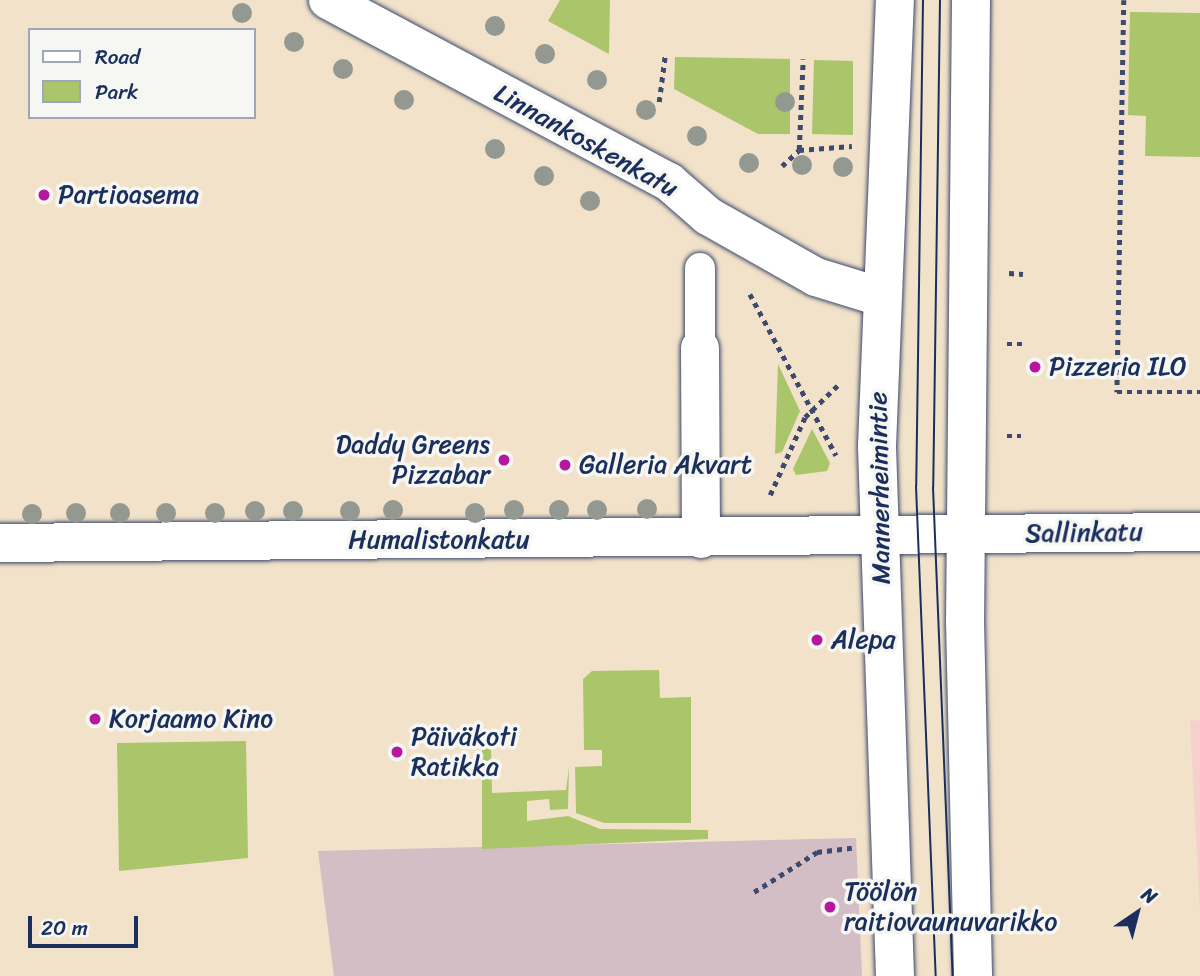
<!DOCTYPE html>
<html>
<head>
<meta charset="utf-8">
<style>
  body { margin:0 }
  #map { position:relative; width:1200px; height:976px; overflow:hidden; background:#f2e2c9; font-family:Sriracha,sans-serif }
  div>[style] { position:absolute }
  .built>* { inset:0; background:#f7d0ce }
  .industrial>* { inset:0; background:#d2bec4 }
  .green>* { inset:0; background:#abc56b }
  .path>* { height:4.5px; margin-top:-2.25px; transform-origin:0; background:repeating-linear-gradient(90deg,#3b4a6e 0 5px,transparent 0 10px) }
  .roads { filter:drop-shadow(0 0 2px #3b4a6e) drop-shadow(0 0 2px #3b4a6e) }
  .pedestrian>* { height:30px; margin:-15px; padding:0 15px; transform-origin:15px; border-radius:15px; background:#fff }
  .minor>* { height:38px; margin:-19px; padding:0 19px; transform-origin:19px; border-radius:19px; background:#fff }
  .primary>* { height:38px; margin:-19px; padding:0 19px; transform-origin:19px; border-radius:19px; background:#fff }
  .tram>* { height:2px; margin:-1px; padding:0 1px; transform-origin:1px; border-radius:1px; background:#1b2f5e }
  .trees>* { width:20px; height:20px; margin:-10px; border-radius:50%; background:#939890 }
  .dots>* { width:19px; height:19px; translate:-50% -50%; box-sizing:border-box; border:4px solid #f6f6f2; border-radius:50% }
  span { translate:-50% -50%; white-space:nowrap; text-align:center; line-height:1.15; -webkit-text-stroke:7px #f6f6f2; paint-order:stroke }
  .street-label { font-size:26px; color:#1b2f5e }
  .poi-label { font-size:26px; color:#1b2f5e }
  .left { translate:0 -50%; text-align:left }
  .right { translate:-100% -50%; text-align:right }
  .legend { position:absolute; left:28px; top:28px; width:228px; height:91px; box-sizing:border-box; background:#f6f6f2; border:2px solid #9ea6b7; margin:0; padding:9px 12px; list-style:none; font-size:21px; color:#1b2f5e }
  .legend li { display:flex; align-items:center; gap:14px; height:35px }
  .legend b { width:35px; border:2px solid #9ea6b7 }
  .north { position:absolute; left:1102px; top:878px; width:70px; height:70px; -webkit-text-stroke:5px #f6f6f2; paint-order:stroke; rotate:35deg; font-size:19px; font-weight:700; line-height:28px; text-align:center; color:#1b2f5e }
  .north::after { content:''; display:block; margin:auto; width:24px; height:32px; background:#1b2f5e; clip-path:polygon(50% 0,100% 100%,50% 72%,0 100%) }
  .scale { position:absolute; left:28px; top:916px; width:110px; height:32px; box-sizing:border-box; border:4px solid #1b2f5e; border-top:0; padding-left:9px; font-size:21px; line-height:24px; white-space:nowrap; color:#1b2f5e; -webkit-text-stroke:5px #f6f6f2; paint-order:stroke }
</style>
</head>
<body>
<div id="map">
  <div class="built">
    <i style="clip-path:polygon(1200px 720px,1200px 913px,1190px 721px)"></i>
  </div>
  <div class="industrial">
    <i style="clip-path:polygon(856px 838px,862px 976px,334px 976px,318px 851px)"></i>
  </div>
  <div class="green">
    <i style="clip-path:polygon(560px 0,610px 0,609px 54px,548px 21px)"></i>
    <i style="clip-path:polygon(1130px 12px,1200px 13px,1200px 157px,1145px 156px,1146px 116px,1128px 115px)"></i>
    <i style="clip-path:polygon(675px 57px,790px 59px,790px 134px,758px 134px,674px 89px)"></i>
    <i style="clip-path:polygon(814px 60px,853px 61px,853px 135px,812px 134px)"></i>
    <i style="clip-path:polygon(778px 364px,800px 411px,782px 452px,775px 454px)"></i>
    <i style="clip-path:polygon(812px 429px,830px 463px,827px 471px,796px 475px,793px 469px)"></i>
    <i style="clip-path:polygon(659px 670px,660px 698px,691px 697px,691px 823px,604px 823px,576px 813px,575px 767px,602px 766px,602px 750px,584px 750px,583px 679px,592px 671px)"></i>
    <i style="clip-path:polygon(246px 741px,248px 858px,119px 871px,117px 743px)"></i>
    <i style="clip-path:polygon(482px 748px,491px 748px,492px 793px,566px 790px,569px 767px,568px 809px,550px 810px,549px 799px,527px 801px,527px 821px,568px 816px,600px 829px,708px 830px,708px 839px,482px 849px)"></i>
  </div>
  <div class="path">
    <i style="left:1124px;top:0;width:392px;rotate:91deg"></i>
    <i style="left:1117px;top:392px;width:83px"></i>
    <i style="left:659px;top:102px;width:46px;rotate:-82.6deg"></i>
    <i style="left:799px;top:150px;width:91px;rotate:-87.5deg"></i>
    <i style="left:782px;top:166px;width:23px;rotate:-43deg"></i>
    <i style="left:799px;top:150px;width:53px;rotate:-4.3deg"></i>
    <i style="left:1009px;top:273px;width:14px;rotate:4deg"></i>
    <i style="left:750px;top:294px;width:183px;rotate:61.9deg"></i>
    <i style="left:1007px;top:344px;width:15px"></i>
    <i style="left:1007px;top:436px;width:14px"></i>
    <i style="left:770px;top:495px;width:85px;rotate:-65.8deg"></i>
    <i style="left:805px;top:417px;width:47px;rotate:-44.1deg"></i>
    <i style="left:754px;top:892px;width:75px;rotate:-32.4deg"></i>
    <i style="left:817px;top:852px;width:35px;rotate:-7deg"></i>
  </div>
  <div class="roads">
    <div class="pedestrian">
      <i style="left:700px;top:348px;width:80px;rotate:-90deg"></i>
    </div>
    <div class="minor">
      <i style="left:328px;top:0;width:387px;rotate:28.1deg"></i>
      <i style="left:669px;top:182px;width:52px;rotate:41.1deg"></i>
      <i style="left:708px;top:216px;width:124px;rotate:29.5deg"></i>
      <i style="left:816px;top:277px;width:68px;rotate:17.1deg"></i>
      <i style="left:700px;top:348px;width:191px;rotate:89.7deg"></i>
      <i style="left:0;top:543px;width:1200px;rotate:-0.53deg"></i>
    </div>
    <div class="primary">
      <i style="left:971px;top:0;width:621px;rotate:90.55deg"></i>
      <i style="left:965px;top:621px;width:355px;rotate:88.7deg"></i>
      <i style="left:895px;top:976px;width:530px;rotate:-91.95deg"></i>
      <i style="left:877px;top:446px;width:446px;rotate:-87.7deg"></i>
    </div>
  </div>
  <div class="tram">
    <i style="left:923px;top:0;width:486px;rotate:90.8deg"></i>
    <i style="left:916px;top:486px;width:490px;rotate:87.7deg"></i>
    <i style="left:940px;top:0;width:487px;rotate:90.8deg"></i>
    <i style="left:933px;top:487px;width:489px;rotate:87.7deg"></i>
  </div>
  <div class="trees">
    <i style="left:242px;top:13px"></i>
    <i style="left:495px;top:26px"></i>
    <i style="left:294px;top:42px"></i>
    <i style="left:545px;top:54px"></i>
    <i style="left:343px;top:69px"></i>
    <i style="left:597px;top:80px"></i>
    <i style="left:404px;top:100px"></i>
    <i style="left:785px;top:102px"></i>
    <i style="left:646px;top:110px"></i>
    <i style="left:697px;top:136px"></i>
    <i style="left:495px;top:149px"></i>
    <i style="left:749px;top:163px"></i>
    <i style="left:802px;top:165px"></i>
    <i style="left:843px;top:167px"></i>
    <i style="left:544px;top:176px"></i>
    <i style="left:590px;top:201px"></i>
    <i style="left:647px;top:509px"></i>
    <i style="left:393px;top:510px"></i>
    <i style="left:514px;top:510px"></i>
    <i style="left:559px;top:510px"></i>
    <i style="left:597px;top:510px"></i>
    <i style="left:255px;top:511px"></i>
    <i style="left:293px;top:511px"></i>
    <i style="left:350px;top:511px"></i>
    <i style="left:76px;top:513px"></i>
    <i style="left:120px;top:513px"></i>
    <i style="left:166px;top:513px"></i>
    <i style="left:215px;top:513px"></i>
    <i style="left:475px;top:513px"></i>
    <i style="left:32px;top:514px"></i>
  </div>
  <div class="dots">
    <i style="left:44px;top:195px;background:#b5179e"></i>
    <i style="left:1035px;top:367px;background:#b5179e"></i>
    <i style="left:504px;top:460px;background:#b5179e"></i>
    <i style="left:565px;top:465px;background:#b5179e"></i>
    <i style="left:817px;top:640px;background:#b5179e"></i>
    <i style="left:95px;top:719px;background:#b5179e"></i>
    <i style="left:397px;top:752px;background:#b5179e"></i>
    <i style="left:830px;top:907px;background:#b5179e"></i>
  </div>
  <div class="street-label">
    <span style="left:586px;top:141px;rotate:29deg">Linnankoskenkatu</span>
    <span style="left:880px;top:488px;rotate:-91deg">Mannerheimintie</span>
    <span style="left:1084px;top:533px;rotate:-1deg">Sallinkatu</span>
    <span style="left:439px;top:540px">Humalistonkatu</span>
  </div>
  <div class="poi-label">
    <span class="left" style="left:58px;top:195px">Partioasema</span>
    <span class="left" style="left:1049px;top:367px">Pizzeria ILO</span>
    <span class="right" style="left:490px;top:460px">Daddy Greens<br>Pizzabar</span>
    <span class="left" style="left:579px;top:465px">Galleria Akvart</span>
    <span class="left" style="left:831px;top:640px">Alepa</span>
    <span class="left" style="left:109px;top:719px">Korjaamo Kino</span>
    <span class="left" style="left:411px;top:752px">Päiväkoti<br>Ratikka</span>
    <span class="left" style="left:844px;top:907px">Töölön<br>raitiovaunuvarikko</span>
  </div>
  <ul class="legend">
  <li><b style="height:9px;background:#fff"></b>Road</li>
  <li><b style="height:19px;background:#abc56b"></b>Park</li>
  </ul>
  <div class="north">N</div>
  <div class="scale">20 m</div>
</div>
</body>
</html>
